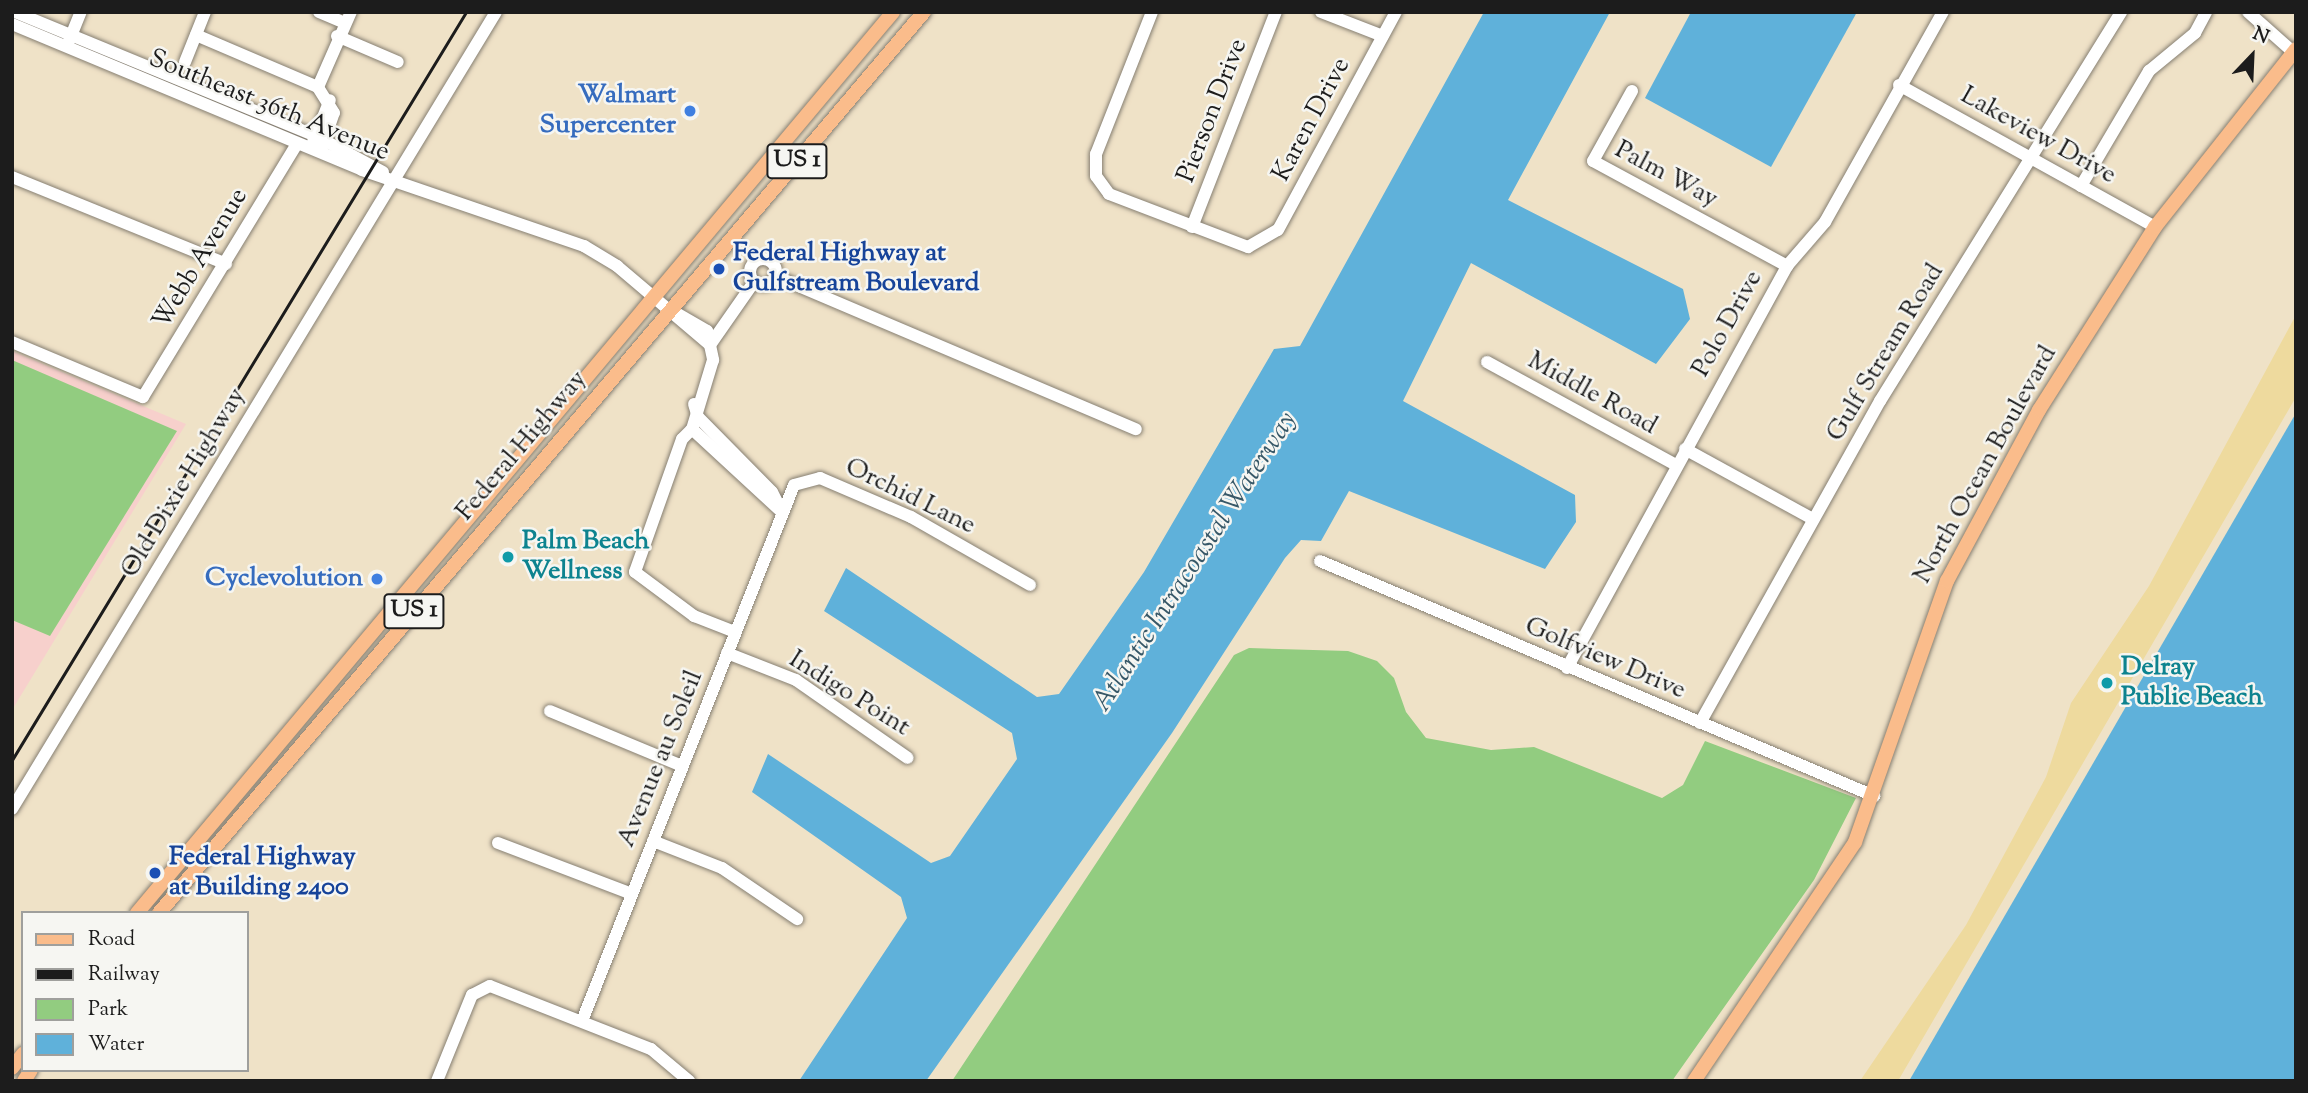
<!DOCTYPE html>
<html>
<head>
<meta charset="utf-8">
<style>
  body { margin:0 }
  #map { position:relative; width:2308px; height:1093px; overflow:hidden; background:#efe2c7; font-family:"Sorts Mill Goudy",serif }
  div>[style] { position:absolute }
  .built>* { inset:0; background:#f7d0cc }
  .green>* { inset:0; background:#92cc80 }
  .sand>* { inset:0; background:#eeda9e }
  .water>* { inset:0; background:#5fb1da }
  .roads { filter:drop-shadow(0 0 2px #867f72) drop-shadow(0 0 2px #867f72) }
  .minor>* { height:12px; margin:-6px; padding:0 6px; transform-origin:6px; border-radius:6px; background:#fff }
  .minor>.ring { margin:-6px; padding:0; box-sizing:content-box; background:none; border:12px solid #fff; border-radius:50% }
  .major>* { height:14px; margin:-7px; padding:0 7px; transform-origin:7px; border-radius:7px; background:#fabc8b }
  .rail>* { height:2.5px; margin:-1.25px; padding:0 1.25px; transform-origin:1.25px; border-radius:1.25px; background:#1c1c1c }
  .dots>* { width:19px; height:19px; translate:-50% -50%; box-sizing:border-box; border:4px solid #f6f6f2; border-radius:50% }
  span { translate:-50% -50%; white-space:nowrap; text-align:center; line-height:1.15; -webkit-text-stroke:5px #f6f6f2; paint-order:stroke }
  .shield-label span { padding:2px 5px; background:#f6f6f2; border:2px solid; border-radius:5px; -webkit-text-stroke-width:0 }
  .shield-label { font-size:24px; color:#1c1c1c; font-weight:700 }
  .shop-label { font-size:26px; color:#366cbe; font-weight:700 }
  .right { translate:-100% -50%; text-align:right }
  .street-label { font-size:26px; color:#1c1c1c }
  .transit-label { font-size:26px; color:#164399; font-weight:700 }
  .left { translate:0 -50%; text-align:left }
  .culture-label { font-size:26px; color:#0d838f; font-weight:700 }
  .water-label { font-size:28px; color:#375868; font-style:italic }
  .frame { position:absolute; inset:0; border:14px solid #1c1c1c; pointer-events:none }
  .legend { position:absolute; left:21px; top:911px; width:228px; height:161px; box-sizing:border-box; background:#f6f6f2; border:2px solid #9f9f9c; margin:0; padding:9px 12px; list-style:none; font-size:21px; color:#1c1c1c }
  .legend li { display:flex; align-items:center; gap:14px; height:35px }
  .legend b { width:35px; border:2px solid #9f9f9c }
  .north { position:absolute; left:2217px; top:21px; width:70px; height:70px; -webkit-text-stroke:5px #f6f6f2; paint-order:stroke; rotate:23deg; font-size:19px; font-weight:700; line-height:28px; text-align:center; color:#1c1c1c }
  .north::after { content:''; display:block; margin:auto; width:24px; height:32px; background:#1c1c1c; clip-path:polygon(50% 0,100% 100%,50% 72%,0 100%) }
</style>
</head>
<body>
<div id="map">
  <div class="built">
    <i style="clip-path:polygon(12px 351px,186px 424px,12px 710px)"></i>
  </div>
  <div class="green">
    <i style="clip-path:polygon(12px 360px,177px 431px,50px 636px,12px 620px)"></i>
    <i style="clip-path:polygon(1249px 648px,1348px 651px,1377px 661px,1394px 678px,1406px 712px,1426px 738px,1491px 750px,1534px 747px,1662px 798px,1683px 785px,1705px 741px,1856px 798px,1814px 880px,1672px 1081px,952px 1081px,1234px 655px)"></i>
  </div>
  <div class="sand">
    <i style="clip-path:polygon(2296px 315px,2296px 397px,1898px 1081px,1860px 1081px,1966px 925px,2046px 777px,2071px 703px,2149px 586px)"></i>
  </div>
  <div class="water">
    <i style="clip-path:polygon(1484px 12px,1610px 12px,1508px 200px,1683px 289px,1690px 319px,1656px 364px,1471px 263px,1403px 401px,1575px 495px,1576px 522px,1545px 569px,1349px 491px,1321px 541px,1301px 540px,1285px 558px,1172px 733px,926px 1081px,799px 1081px,907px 918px,901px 897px,752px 792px,768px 754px,931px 863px,950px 856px,1017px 759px,1012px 733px,824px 611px,846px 568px,1037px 697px,1059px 694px,1144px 572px,1274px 349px,1300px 346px)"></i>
    <i style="clip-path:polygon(1691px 12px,1857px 12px,1771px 167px,1645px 98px)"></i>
    <i style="clip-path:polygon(2296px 413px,2296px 1081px,1909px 1081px)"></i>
  </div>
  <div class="roads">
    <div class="minor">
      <i style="left:15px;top:12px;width:326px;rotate:22.4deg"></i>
      <i style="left:316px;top:136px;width:76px;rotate:28.2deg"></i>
      <i style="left:319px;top:12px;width:25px;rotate:23deg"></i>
      <i style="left:1152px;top:12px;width:153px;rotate:111.5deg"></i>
      <i style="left:1096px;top:154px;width:22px;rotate:90deg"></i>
      <i style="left:1096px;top:176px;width:22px;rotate:54deg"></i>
      <i style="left:1109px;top:194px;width:149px;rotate:20.9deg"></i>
      <i style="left:1248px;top:247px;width:34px;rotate:-30deg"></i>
      <i style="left:1278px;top:230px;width:248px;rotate:-61.6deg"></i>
      <i style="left:1321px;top:12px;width:66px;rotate:21.2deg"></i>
      <i style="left:2248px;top:12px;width:60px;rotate:41.6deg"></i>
      <i style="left:12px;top:24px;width:379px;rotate:22.6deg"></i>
      <i style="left:362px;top:170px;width:235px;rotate:18.9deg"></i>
      <i style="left:584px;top:246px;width:39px;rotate:31deg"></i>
      <i style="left:617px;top:266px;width:122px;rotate:40.3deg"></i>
      <i style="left:196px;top:35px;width:133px;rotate:23.1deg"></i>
      <i style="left:337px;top:36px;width:66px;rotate:23.1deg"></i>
      <i style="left:69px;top:41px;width:31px;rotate:-68deg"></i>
      <i style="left:185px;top:62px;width:54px;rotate:-68.2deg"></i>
      <i style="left:1899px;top:85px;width:293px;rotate:29deg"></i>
      <i style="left:1632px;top:91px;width:80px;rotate:119.1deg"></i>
      <i style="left:1593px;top:161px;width:221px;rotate:28.4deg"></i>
      <i style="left:313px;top:142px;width:45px;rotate:-68deg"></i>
      <i style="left:322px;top:147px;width:36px;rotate:-71deg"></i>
      <i style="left:334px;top:113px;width:31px;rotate:-122deg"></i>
      <i style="left:318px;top:87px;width:82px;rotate:-66.3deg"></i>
      <i style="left:12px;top:177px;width:231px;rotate:22.1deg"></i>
      <i style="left:2081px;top:186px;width:134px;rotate:-59.4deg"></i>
      <i style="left:2149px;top:71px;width:60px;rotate:-39.6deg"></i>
      <i style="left:2195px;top:33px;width:24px;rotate:-62deg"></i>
      <i style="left:1192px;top:227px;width:231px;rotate:-68.7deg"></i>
      <i class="ring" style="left:750px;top:259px;width:14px;height:14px"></i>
      <i style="left:775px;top:276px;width:392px;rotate:23deg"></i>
      <i style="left:676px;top:313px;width:36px;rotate:30deg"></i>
      <i style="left:707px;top:331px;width:30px;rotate:78deg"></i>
      <i style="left:713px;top:360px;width:72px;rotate:106.9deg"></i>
      <i style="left:692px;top:429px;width:122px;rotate:42.7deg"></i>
      <i style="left:12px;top:342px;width:142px;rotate:22.8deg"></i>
      <i style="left:143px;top:397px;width:296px;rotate:-58.7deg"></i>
      <i style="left:710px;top:345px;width:77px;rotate:-55.1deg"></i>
      <i style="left:1487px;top:362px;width:215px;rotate:28.6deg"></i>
      <i style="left:694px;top:404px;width:14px;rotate:73deg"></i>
      <i style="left:698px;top:417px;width:105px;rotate:45.4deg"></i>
      <i style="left:772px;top:492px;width:22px;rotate:63deg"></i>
      <i style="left:692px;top:429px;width:14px;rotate:135deg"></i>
      <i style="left:682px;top:439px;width:141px;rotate:109.5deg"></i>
      <i style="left:635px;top:572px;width:74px;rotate:36.7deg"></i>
      <i style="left:694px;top:616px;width:44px;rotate:21.3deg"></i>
      <i style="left:1685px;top:449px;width:146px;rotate:28.7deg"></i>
      <i style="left:1320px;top:561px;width:602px;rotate:22.99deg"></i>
      <i style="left:727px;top:653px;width:74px;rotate:21.4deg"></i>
      <i style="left:796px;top:680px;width:136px;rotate:34.9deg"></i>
      <i style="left:1567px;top:668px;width:458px;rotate:-61.3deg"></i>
      <i style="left:1787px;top:266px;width:58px;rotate:-49.2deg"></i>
      <i style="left:1825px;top:222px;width:241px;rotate:-60.7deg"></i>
      <i style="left:550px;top:711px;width:143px;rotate:22.6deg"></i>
      <i style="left:1700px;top:723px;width:369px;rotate:-60.8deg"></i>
      <i style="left:1880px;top:401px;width:458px;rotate:-58.2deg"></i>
      <i style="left:12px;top:809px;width:932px;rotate:-58.73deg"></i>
      <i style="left:653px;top:841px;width:74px;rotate:21.4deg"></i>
      <i style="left:722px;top:868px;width:91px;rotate:34.2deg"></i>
      <i style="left:498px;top:843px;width:143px;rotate:20.8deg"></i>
      <i style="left:582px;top:1021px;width:576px;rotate:-68.42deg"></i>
      <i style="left:794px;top:485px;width:27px;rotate:-15deg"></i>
      <i style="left:820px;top:478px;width:99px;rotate:23.2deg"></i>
      <i style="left:911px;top:517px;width:137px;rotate:29.7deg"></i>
      <i style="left:437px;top:1081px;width:93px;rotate:-67.9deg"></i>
      <i style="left:472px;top:995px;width:20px;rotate:-27deg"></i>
      <i style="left:490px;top:986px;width:173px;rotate:21.4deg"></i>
      <i style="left:651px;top:1049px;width:50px;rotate:40.1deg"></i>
    </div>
    <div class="major">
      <i style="left:137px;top:913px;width:1176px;rotate:-50deg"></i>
      <i style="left:159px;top:913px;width:1182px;rotate:-49.67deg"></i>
      <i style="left:12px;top:1068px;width:18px;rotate:-52deg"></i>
      <i style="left:24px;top:1081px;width:13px;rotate:-58deg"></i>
      <i style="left:1694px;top:1081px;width:288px;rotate:-56deg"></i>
      <i style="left:1855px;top:842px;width:277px;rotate:-70.6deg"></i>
      <i style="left:1947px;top:581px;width:194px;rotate:-61.7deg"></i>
      <i style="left:2039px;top:410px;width:217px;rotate:-57.6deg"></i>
      <i style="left:2155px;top:227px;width:227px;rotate:-51.6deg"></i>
    </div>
  </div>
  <div class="rail">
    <i style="left:12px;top:760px;width:875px;rotate:-58.74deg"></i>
  </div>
  <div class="dots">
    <i style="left:690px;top:111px;background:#3f7fe0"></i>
    <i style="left:719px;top:269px;background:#1a4fb4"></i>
    <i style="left:508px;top:557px;background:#0f9aa8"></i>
    <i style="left:377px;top:579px;background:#3f7fe0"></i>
    <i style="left:2107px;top:683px;background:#0f9aa8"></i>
    <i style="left:155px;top:873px;background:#1a4fb4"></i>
  </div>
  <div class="shield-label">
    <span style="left:797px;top:161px">US 1</span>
    <span style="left:414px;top:611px">US 1</span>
  </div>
  <div class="shop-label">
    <span class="right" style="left:676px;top:111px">Walmart<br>Supercenter</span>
    <span class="right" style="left:363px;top:579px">Cyclevolution</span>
  </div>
  <div class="street-label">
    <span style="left:269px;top:106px;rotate:22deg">Southeast 36th Avenue</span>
    <span style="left:1213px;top:111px;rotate:-69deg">Pierson Drive</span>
    <span style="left:1312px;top:120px;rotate:-62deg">Karen Drive</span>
    <span style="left:2038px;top:136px;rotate:29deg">Lakeview Drive</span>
    <span style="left:1666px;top:175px;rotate:28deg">Palm Way</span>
    <span style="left:201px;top:259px;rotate:-59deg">Webb Avenue</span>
    <span style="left:1728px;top:324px;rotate:-61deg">Polo Drive</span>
    <span style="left:1886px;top:353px;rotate:-59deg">Gulf Stream Road</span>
    <span style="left:1592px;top:394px;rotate:29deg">Middle Road</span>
    <span style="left:522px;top:446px;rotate:-50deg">Federal Highway</span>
    <span style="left:1986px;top:465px;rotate:-61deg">North Ocean Boulevard</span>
    <span style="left:184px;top:483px;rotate:-59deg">Old Dixie Highway</span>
    <span style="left:910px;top:497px;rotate:26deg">Orchid Lane</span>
    <span style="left:1605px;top:659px;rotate:23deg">Golfview Drive</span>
    <span style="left:849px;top:694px;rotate:32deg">Indigo Point</span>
    <span style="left:661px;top:759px;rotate:-68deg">Avenue au Soleil</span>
  </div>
  <div class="transit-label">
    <span class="left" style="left:733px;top:269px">Federal Highway at<br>Gulfstream Boulevard</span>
    <span class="left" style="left:169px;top:873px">Federal Highway<br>at Building 2400</span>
  </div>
  <div class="culture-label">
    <span class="left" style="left:522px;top:557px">Palm Beach<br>Wellness</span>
    <span class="left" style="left:2121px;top:683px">Delray<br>Public Beach</span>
  </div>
  <div class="water-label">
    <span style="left:1195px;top:562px;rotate:-57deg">Atlantic Intracoastal Waterway</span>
  </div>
  <div class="frame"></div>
  <ul class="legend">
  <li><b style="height:9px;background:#fabc8b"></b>Road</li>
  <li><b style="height:9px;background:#1c1c1c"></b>Railway</li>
  <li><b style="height:19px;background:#92cc80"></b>Park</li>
  <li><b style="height:19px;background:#5fb1da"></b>Water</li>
  </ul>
  <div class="north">N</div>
</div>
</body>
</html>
